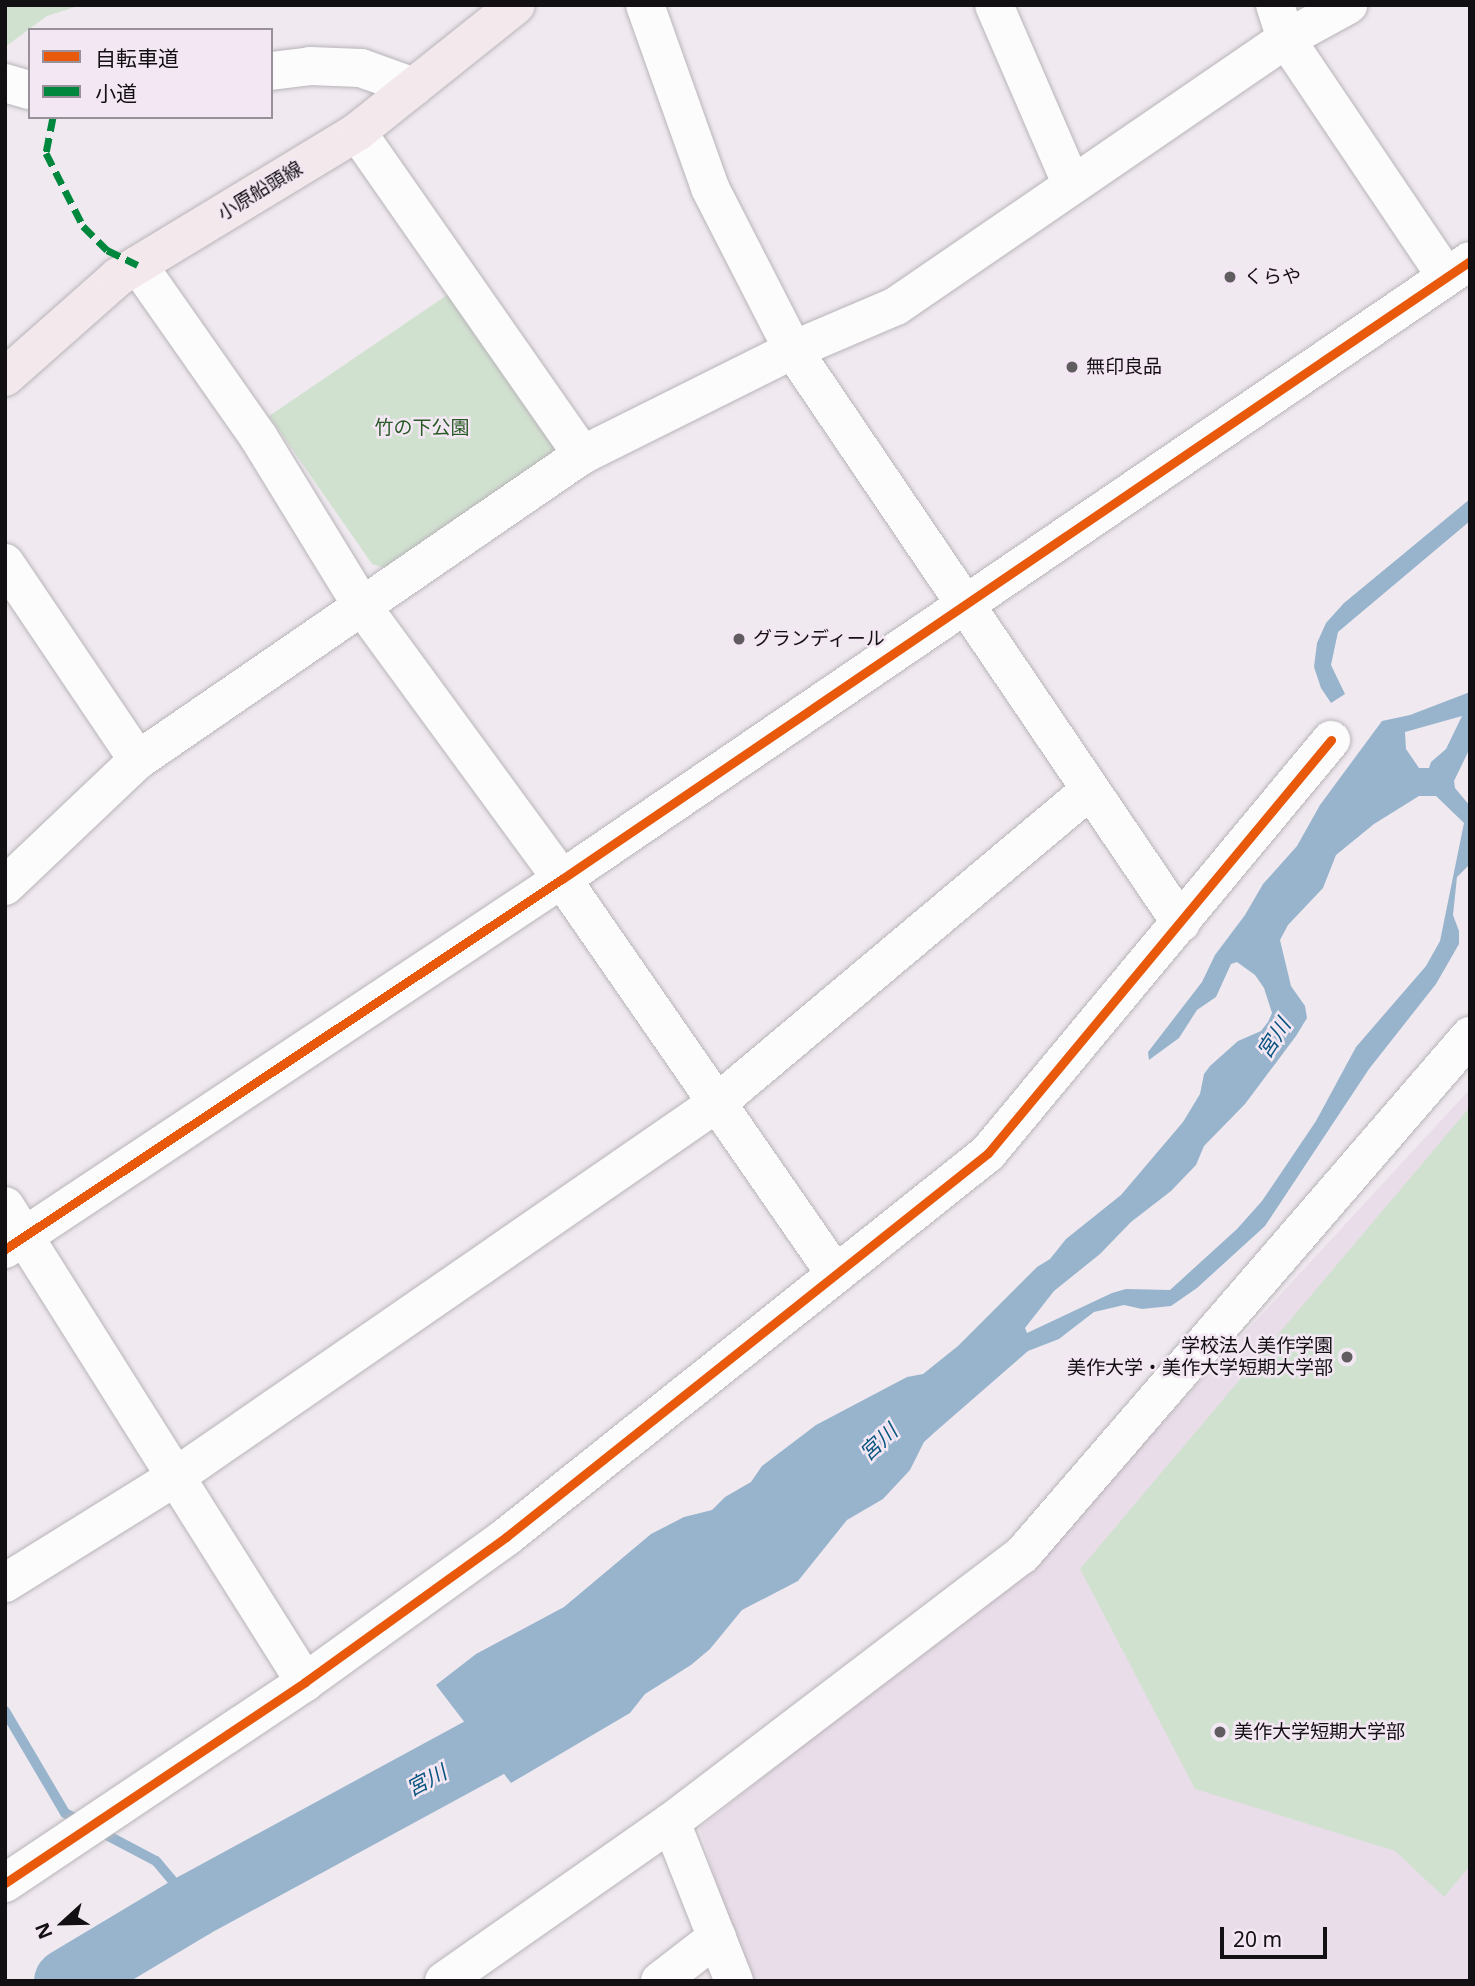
<!DOCTYPE html>
<html>
<head>
<meta charset="utf-8">
<style>
  body { margin:0 }
  #map { position:relative; width:1475px; height:1986px; overflow:hidden; background:#f0eaf0; font-family:"Noto Sans","Noto Sans JP",sans-serif }
  div>[style] { position:absolute }
  .built>* { inset:0; background:#e9dde9 }
  .green>* { inset:0; background:#d1e1d0 }
  .water>* { inset:0; background:#98b4cd }
  .stream>* { height:10px; margin:-5px; padding:0 5px; transform-origin:5px; border-radius:5px; background:#98b4cd }
  .river>* { height:65px; margin:-32.5px; padding:0 32.5px; transform-origin:32.5px; border-radius:32.5px; background:#98b4cd }
  .roads { filter:drop-shadow(0 0 2px #b8b4b8) drop-shadow(0 0 2px #b8b4b8) }
  .minor>* { height:38px; margin:-19px; padding:0 19px; transform-origin:19px; border-radius:19px; background:#fdfcfd }
  .major>* { height:38px; margin:-19px; padding:0 19px; transform-origin:19px; border-radius:19px; background:#f3e9ec }
  .quiet>* { height:7px; margin-top:-3.5px; transform-origin:0; background:repeating-linear-gradient(90deg,#00873e 0 14px,transparent 0 21px) }
  .cycleway>* { height:9px; margin:-4.5px; padding:0 4.5px; transform-origin:4.5px; border-radius:4.5px; background:#e8590c }
  .dots>* { width:19px; height:19px; translate:-50% -50%; box-sizing:border-box; border:4px solid #f3e7f3; border-radius:50% }
  span { translate:-50% -50%; white-space:nowrap; text-align:center; line-height:1.15; -webkit-text-stroke:5px #f3e7f3; paint-order:stroke }
  .street-label { font-size:19px; color:#131013 }
  .poi-label { font-size:19px; color:#131013 }
  .left { translate:0 -50%; text-align:left }
  .right { translate:-100% -50%; text-align:right }
  .park-label { font-size:19px; color:#295a26 }
  .water-label { font-size:21px; color:#095581; font-style:italic }
  .frame { position:absolute; inset:0; border:7px solid #131013; pointer-events:none }
  .legend { position:absolute; left:28px; top:28px; width:245px; height:91px; box-sizing:border-box; background:#f3e7f3; border:2px solid #999199; margin:0; padding:9px 12px; list-style:none; font-size:21px; color:#131013 }
  .legend li { display:flex; align-items:center; gap:14px; height:35px }
  .legend b { width:35px; border:2px solid #999199 }
  .north { position:absolute; left:28px; top:1888px; width:70px; height:70px; -webkit-text-stroke:5px #f3e7f3; paint-order:stroke; rotate:248deg; font-size:19px; font-weight:700; line-height:28px; text-align:center; color:#131013 }
  .north::after { content:''; display:block; margin:auto; width:24px; height:32px; background:#131013; clip-path:polygon(50% 0,100% 100%,50% 72%,0 100%) }
  .scale { position:absolute; left:1220px; top:1927px; width:107px; height:32px; box-sizing:border-box; border:4px solid #131013; border-top:0; padding-left:9px; font-size:21px; line-height:24px; white-space:nowrap; color:#131013; -webkit-text-stroke:5px #f3e7f3; paint-order:stroke }
</style>
</head>
<body>
<div id="map">
  <div class="built">
    <i style="clip-path:polygon(1470px 1089px,1470px 1981px,755px 1981px,723px 1904px,700px 1828px,1038px 1557px)"></i>
  </div>
  <div class="green">
    <i style="clip-path:polygon(5px 5px,81px 5px,47px 16px,5px 47px)"></i>
    <i style="clip-path:polygon(453px 291px,555px 441px,552px 457px,385px 568px,372px 564px,269px 416px)"></i>
    <i style="clip-path:polygon(1470px 1107px,1470px 1866px,1444px 1897px,1395px 1851px,1195px 1789px,1080px 1569px)"></i>
  </div>
  <div class="water">
    <i style="clip-path:polygon(1470px 499px,1470px 521px,1338px 632px,1331px 665px,1345px 694px,1331px 703px,1321px 688px,1314px 667px,1317px 643px,1326px 623px,1344px 603px)"></i>
    <i style="clip-path:polygon(evenodd,1470px 692px,1470px 748px,1454px 781px,1455px 788px,1470px 806px,1470px 864px,1457px 877px,1453px 915px,1459px 931px,1459px 944px,1436px 984px,1369px 1069px,1265px 1226px,1197px 1288px,1171px 1306px,1142px 1309px,1124px 1305px,1094px 1312px,1059px 1339px,1028px 1351px,935px 1432px,924px 1442px,910px 1470px,883px 1499px,847px 1520px,798px 1581px,742px 1610px,710px 1649px,691px 1665px,645px 1694px,630px 1713px,511px 1783px,436px 1685px,476px 1654px,564px 1607px,651px 1534px,684px 1517px,712px 1510px,725px 1497px,751px 1482px,762px 1466px,816px 1425px,907px 1377px,923px 1374px,958px 1346px,1037px 1267px,1050px 1259px,1066px 1239px,1121px 1195px,1183px 1122px,1200px 1094px,1204px 1074px,1210px 1066px,1238px 1041px,1261px 1031px,1268px 1022px,1272px 1013px,1264px 988px,1255px 975px,1237px 962px,1231px 964px,1216px 997px,1197px 1010px,1179px 1038px,1149px 1060px,1148px 1052px,1202px 982px,1215px 955px,1245px 915px,1263px 884px,1297px 846px,1320px 805px,1382px 721px,1410px 715px,1470px 692px,1462px 716px,1446px 749px,1431px 762px,1429px 768px,1419px 768px,1406px 749px,1405px 732px,1462px 716px,1470px 692px,1419px 796px,1436px 796px,1464px 823px,1440px 941px,1426px 966px,1356px 1047px,1316px 1121px,1262px 1201px,1237px 1229px,1170px 1290px,1126px 1289px,1112px 1293px,1027px 1333px,1025px 1328px,1054px 1291px,1100px 1254px,1131px 1222px,1171px 1191px,1196px 1165px,1204px 1146px,1245px 1104px,1296px 1036px,1307px 1018px,1305px 1006px,1291px 986px,1280px 940px,1288px 925px,1323px 888px,1336px 855px,1374px 824px,1419px 796px)"></i>
  </div>
  <div class="stream">
    <i style="left:5px;top:1711px;width:118px;rotate:59.5deg"></i>
    <i style="left:65px;top:1813px;width:19px;rotate:28deg"></i>
    <i style="left:99px;top:1831px;width:64px;rotate:27.8deg"></i>
    <i style="left:156px;top:1861px;width:57px;rotate:49.9deg"></i>
  </div>
  <div class="river">
    <i style="left:66px;top:1981px;width:148px;rotate:-30.9deg"></i>
    <i style="left:193px;top:1905px;width:421px;rotate:-28.5deg"></i>
  </div>
  <div class="roads">
    <div class="minor">
      <i style="left:645px;top:5px;width:194px;rotate:70.4deg"></i>
      <i style="left:710px;top:188px;width:182px;rotate:62.9deg"></i>
      <i style="left:793px;top:350px;width:692px;rotate:55.9deg"></i>
      <i style="left:994px;top:5px;width:196px;rotate:66.6deg"></i>
      <i style="left:1275px;top:5px;width:36px;rotate:72deg"></i>
      <i style="left:1286px;top:39px;width:285px;rotate:56deg"></i>
      <i style="left:271px;top:71px;width:39px;rotate:-7deg"></i>
      <i style="left:310px;top:66px;width:51px;rotate:2.2deg"></i>
      <i style="left:361px;top:68px;width:56px;rotate:19.7deg"></i>
      <i style="left:5px;top:83px;width:26px;rotate:16deg"></i>
      <i style="left:357px;top:132px;width:394px;rotate:55.1deg"></i>
      <i style="left:138px;top:265px;width:211px;rotate:55deg"></i>
      <i style="left:259px;top:438px;width:197px;rotate:58.5deg"></i>
      <i style="left:362px;top:606px;width:338px;rotate:53.8deg"></i>
      <i style="left:562px;top:879px;width:481px;rotate:55.3deg"></i>
      <i style="left:5px;top:563px;width:238px;rotate:56deg"></i>
      <i style="left:5px;top:886px;width:183px;rotate:-43.5deg"></i>
      <i style="left:138px;top:760px;width:539px;rotate:-34.49deg"></i>
      <i style="left:582px;top:455px;width:236px;rotate:-26.5deg"></i>
      <i style="left:793px;top:350px;width:112px;rotate:-23.1deg"></i>
      <i style="left:896px;top:306px;width:473px;rotate:-34.4deg"></i>
      <i style="left:1286px;top:39px;width:71px;rotate:-28.7deg"></i>
      <i style="left:5px;top:1206px;width:563px;rotate:57.78deg"></i>
      <i style="left:5px;top:1249px;width:669px;rotate:-33.6deg"></i>
      <i style="left:562px;top:879px;width:1098px;rotate:-34.24deg"></i>
      <i style="left:5px;top:1583px;width:200px;rotate:-31.9deg"></i>
      <i style="left:175px;top:1477px;width:659px;rotate:-34.61deg"></i>
      <i style="left:717px;top:1103px;width:487px;rotate:-40deg"></i>
      <i style="left:671px;top:1822px;width:171px;rotate:68.4deg"></i>
      <i style="left:5px;top:1883px;width:361px;rotate:-33.8deg"></i>
      <i style="left:305px;top:1682px;width:248px;rotate:-35.8deg"></i>
      <i style="left:506px;top:1537px;width:616px;rotate:-38.54deg"></i>
      <i style="left:988px;top:1153px;width:537px;rotate:-50.29deg"></i>
      <i style="left:444px;top:1981px;width:277px;rotate:-35deg"></i>
      <i style="left:671px;top:1822px;width:441px;rotate:-37.3deg"></i>
      <i style="left:1022px;top:1555px;width:686px;rotate:-49.2deg"></i>
      <i style="left:660px;top:1981px;width:72px;rotate:-37.7deg"></i>
    </div>
    <div class="major">
      <i style="left:5px;top:377px;width:151px;rotate:-41.5deg"></i>
      <i style="left:118px;top:277px;width:280px;rotate:-31.2deg"></i>
      <i style="left:357px;top:132px;width:203px;rotate:-38.6deg"></i>
    </div>
  </div>
  <div class="quiet">
    <i style="left:53px;top:117px;width:37px;rotate:101deg"></i>
    <i style="left:46px;top:153px;width:82px;rotate:63.1deg"></i>
    <i style="left:83px;top:226px;width:34px;rotate:45deg"></i>
    <i style="left:107px;top:250px;width:34px;rotate:26deg"></i>
  </div>
  <div class="cycleway">
    <i style="left:5px;top:1249px;width:669px;rotate:-33.6deg"></i>
    <i style="left:562px;top:879px;width:1098px;rotate:-34.24deg"></i>
    <i style="left:5px;top:1883px;width:361px;rotate:-33.8deg"></i>
    <i style="left:305px;top:1682px;width:248px;rotate:-35.8deg"></i>
    <i style="left:506px;top:1537px;width:616px;rotate:-38.54deg"></i>
    <i style="left:988px;top:1153px;width:537px;rotate:-50.29deg"></i>
  </div>
  <div class="dots">
    <i style="left:1230px;top:277px;background:#605c60"></i>
    <i style="left:1072px;top:367px;background:#605c60"></i>
    <i style="left:739px;top:639px;background:#605c60"></i>
    <i style="left:1347px;top:1357px;background:#605c60"></i>
    <i style="left:1220px;top:1732px;background:#605c60"></i>
  </div>
  <div class="street-label">
    <span style="left:260px;top:191px;rotate:-31deg">小原船頭線</span>
  </div>
  <div class="poi-label">
    <span class="left" style="left:1244px;top:277px">くらや</span>
    <span class="left" style="left:1086px;top:367px">無印良品</span>
    <span class="left" style="left:753px;top:639px">グランディール</span>
    <span class="right" style="left:1333px;top:1357px">学校法人美作学園<br>美作大学・美作大学短期大学部</span>
    <span class="left" style="left:1234px;top:1732px">美作大学短期大学部</span>
  </div>
  <div class="park-label">
    <span style="left:422px;top:428px">竹の下公園</span>
  </div>
  <div class="water-label">
    <span style="left:1273px;top:1038px;rotate:-57deg">宮川</span>
    <span style="left:878px;top:1442px;rotate:-43deg">宮川</span>
    <span style="left:426px;top:1780px;rotate:-28deg">宮川</span>
  </div>
  <div class="frame"></div>
  <ul class="legend">
  <li><b style="height:9px;background:#e8590c"></b>自転車道</li>
  <li><b style="height:9px;background:#00873e"></b>小道</li>
  </ul>
  <div class="north">N</div>
  <div class="scale">20 m</div>
</div>
</body>
</html>
